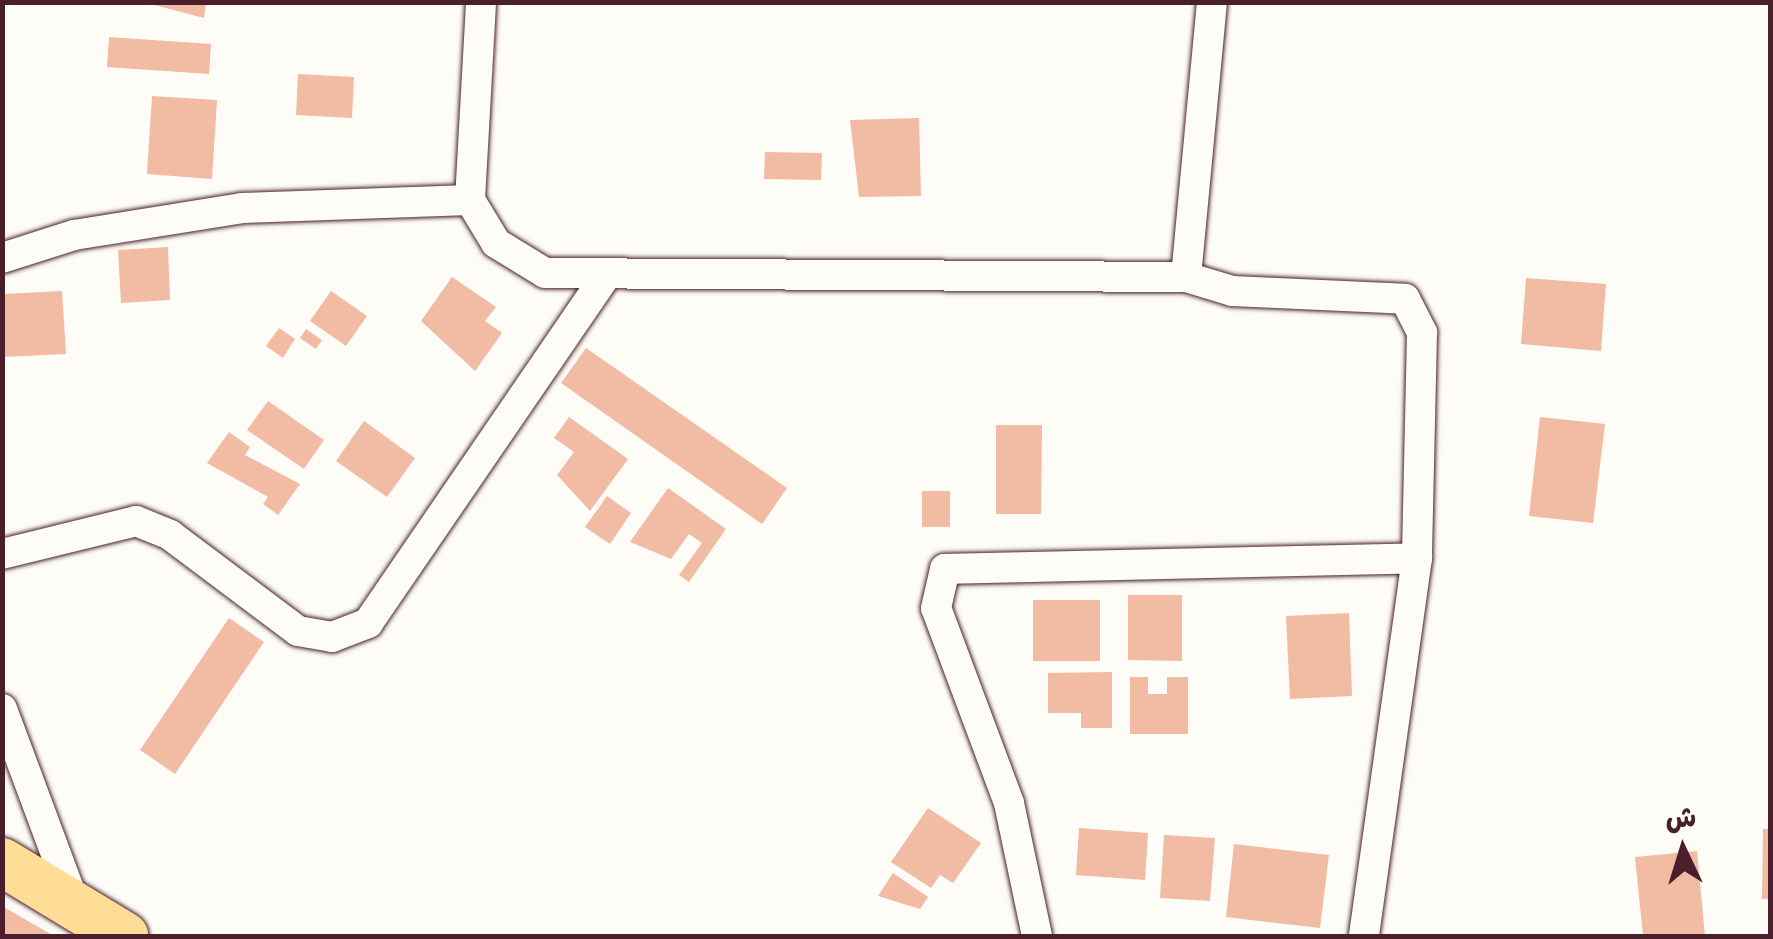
<!DOCTYPE html>
<html>
<head>
<meta charset="utf-8">
<style>
  body { margin:0 }
  #map { position:relative; width:1773px; height:939px; overflow:hidden; background:#fdfcf7; font-family:"Architects Daughter","Playpen Sans Arabic",sans-serif }
  div>[style] { position:absolute }
  .building>* { inset:0; background:#f1bba4 }
  .roads { filter:drop-shadow(0 0 2px #4a1f2b) drop-shadow(0 0 2px #4a1f2b) }
  .minor>* { height:30px; margin:-15px; padding:0 15px; transform-origin:15px; border-radius:15px; background:#fdfcf7 }
  .trunk>* { height:48px; margin:-24px; padding:0 24px; transform-origin:24px; border-radius:24px; background:#ffdd96 }
  span { translate:-50% -50%; white-space:nowrap; text-align:center; line-height:1.15; -webkit-text-stroke:8px #fdfcf7; paint-order:stroke }
  .frame { position:absolute; inset:0; border:5px solid #4a1f2b; pointer-events:none }
  .north { position:absolute; left:1633px; top:799px; width:100px; height:100px; -webkit-text-stroke:8px #fdfcf7; paint-order:stroke; rotate:356deg; font-size:28px; font-weight:700; line-height:40px; text-align:center; color:#4a1f2b }
  .north::after { content:''; display:block; margin:auto; width:35px; height:45px; background:#4a1f2b; clip-path:polygon(50% 0,100% 100%,50% 72%,0 100%) }
</style>
</head>
<body>
<div id="map">
  <div class="building">
    <i style="clip-path:polygon(143px 2px,206px 2px,204px 18px)"></i>
    <i style="clip-path:polygon(109px 37px,211px 44px,209px 74px,107px 67px)"></i>
    <i style="clip-path:polygon(298px 74px,354px 77px,352px 118px,296px 115px)"></i>
    <i style="clip-path:polygon(152px 96px,217px 100px,212px 179px,147px 174px)"></i>
    <i style="clip-path:polygon(919px 118px,921px 196px,859px 197px,850px 120px)"></i>
    <i style="clip-path:polygon(765px 152px,822px 153px,821px 180px,764px 179px)"></i>
    <i style="clip-path:polygon(168px 247px,170px 300px,121px 303px,118px 250px)"></i>
    <i style="clip-path:polygon(452px 277px,496px 307px,485px 321px,502px 333px,475px 371px,421px 321px)"></i>
    <i style="clip-path:polygon(1526px 278px,1606px 284px,1601px 351px,1521px 344px)"></i>
    <i style="clip-path:polygon(62px 291px,66px 354px,3px 357px,2px 294px)"></i>
    <i style="clip-path:polygon(331px 291px,367px 316px,346px 346px,310px 321px)"></i>
    <i style="clip-path:polygon(279px 328px,295px 339px,283px 358px,266px 346px)"></i>
    <i style="clip-path:polygon(306px 329px,322px 340px,316px 349px,300px 338px)"></i>
    <i style="clip-path:polygon(586px 348px,787px 488px,762px 524px,561px 383px)"></i>
    <i style="clip-path:polygon(268px 401px,324px 440px,304px 469px,247px 430px)"></i>
    <i style="clip-path:polygon(569px 417px,628px 459px,590px 511px,557px 475px,574px 452px,554px 438px)"></i>
    <i style="clip-path:polygon(1540px 417px,1605px 424px,1593px 523px,1529px 516px)"></i>
    <i style="clip-path:polygon(364px 421px,415px 458px,387px 497px,336px 461px)"></i>
    <i style="clip-path:polygon(996px 425px,1042px 425px,1041px 514px,996px 514px)"></i>
    <i style="clip-path:polygon(229px 432px,250px 447px,245px 455px,300px 484px,278px 515px,263px 504px,268px 497px,207px 463px)"></i>
    <i style="clip-path:polygon(668px 488px,726px 529px,689px 582px,679px 575px,702px 543px,689px 534px,671px 559px,630px 542px)"></i>
    <i style="clip-path:polygon(922px 491px,950px 491px,950px 527px,922px 527px)"></i>
    <i style="clip-path:polygon(607px 496px,631px 513px,610px 544px,585px 527px)"></i>
    <i style="clip-path:polygon(1128px 595px,1182px 595px,1182px 661px,1128px 660px)"></i>
    <i style="clip-path:polygon(1033px 600px,1100px 600px,1100px 661px,1033px 661px)"></i>
    <i style="clip-path:polygon(1349px 613px,1352px 696px,1290px 699px,1286px 616px)"></i>
    <i style="clip-path:polygon(229px 618px,264px 642px,175px 774px,140px 750px)"></i>
    <i style="clip-path:polygon(1112px 672px,1112px 728px,1081px 728px,1081px 713px,1048px 713px,1048px 673px)"></i>
    <i style="clip-path:polygon(1130px 677px,1148px 677px,1148px 694px,1167px 694px,1167px 677px,1188px 677px,1188px 734px,1130px 734px)"></i>
    <i style="clip-path:polygon(928px 808px,981px 843px,953px 883px,940px 875px,931px 888px,891px 862px)"></i>
    <i style="clip-path:polygon(1079px 828px,1148px 833px,1145px 880px,1076px 875px)"></i>
    <i style="clip-path:polygon(1763px 829px,1770px 829px,1770px 899px,1762px 899px)"></i>
    <i style="clip-path:polygon(1164px 835px,1215px 838px,1210px 901px,1160px 898px)"></i>
    <i style="clip-path:polygon(1234px 844px,1329px 855px,1320px 928px,1226px 917px)"></i>
    <i style="clip-path:polygon(1697px 851px,1705px 936px,1643px 936px,1635px 857px)"></i>
    <i style="clip-path:polygon(893px 873px,928px 897px,920px 909px,878px 896px)"></i>
    <i style="clip-path:polygon(2px 906px,54px 936px,2px 936px)"></i>
  </div>
  <div class="roads">
    <div class="minor">
      <i style="left:470px;top:200px;width:198px;rotate:-86.8deg"></i>
      <i style="left:2px;top:258px;width:76px;rotate:-17.7deg"></i>
      <i style="left:74px;top:235px;width:170px;rotate:-9.1deg"></i>
      <i style="left:242px;top:208px;width:228px;rotate:-2deg"></i>
      <i style="left:470px;top:200px;width:50px;rotate:58.8deg"></i>
      <i style="left:496px;top:243px;width:57px;rotate:31.5deg"></i>
      <i style="left:545px;top:273px;width:641px;rotate:0.36deg"></i>
      <i style="left:1186px;top:277px;width:48px;rotate:16.9deg"></i>
      <i style="left:1232px;top:291px;width:173px;rotate:2.6deg"></i>
      <i style="left:1405px;top:299px;width:38px;rotate:63deg"></i>
      <i style="left:1422px;top:333px;width:225px;rotate:91.3deg"></i>
      <i style="left:1417px;top:558px;width:382px;rotate:98deg"></i>
      <i style="left:1186px;top:277px;width:276px;rotate:-84.6deg"></i>
      <i style="left:2px;top:554px;width:138px;rotate:-13.8deg"></i>
      <i style="left:136px;top:521px;width:37px;rotate:22deg"></i>
      <i style="left:170px;top:535px;width:160px;rotate:36.9deg"></i>
      <i style="left:298px;top:631px;width:35px;rotate:10deg"></i>
      <i style="left:332px;top:637px;width:39px;rotate:-21deg"></i>
      <i style="left:368px;top:623px;width:423px;rotate:-55.6deg"></i>
      <i style="left:2px;top:709px;width:207px;rotate:69.6deg"></i>
      <i style="left:1037px;top:936px;width:136px;rotate:-101.9deg"></i>
      <i style="left:1009px;top:803px;width:208px;rotate:-110.5deg"></i>
      <i style="left:936px;top:608px;width:40px;rotate:-77deg"></i>
      <i style="left:945px;top:569px;width:472px;rotate:-1.3deg"></i>
    </div>
    <div class="trunk">
      <i style="left:2px;top:862px;width:143px;rotate:31.2deg"></i>
    </div>
  </div>
  <div class="frame"></div>
  <div class="north">ش</div>
</div>
</body>
</html>
